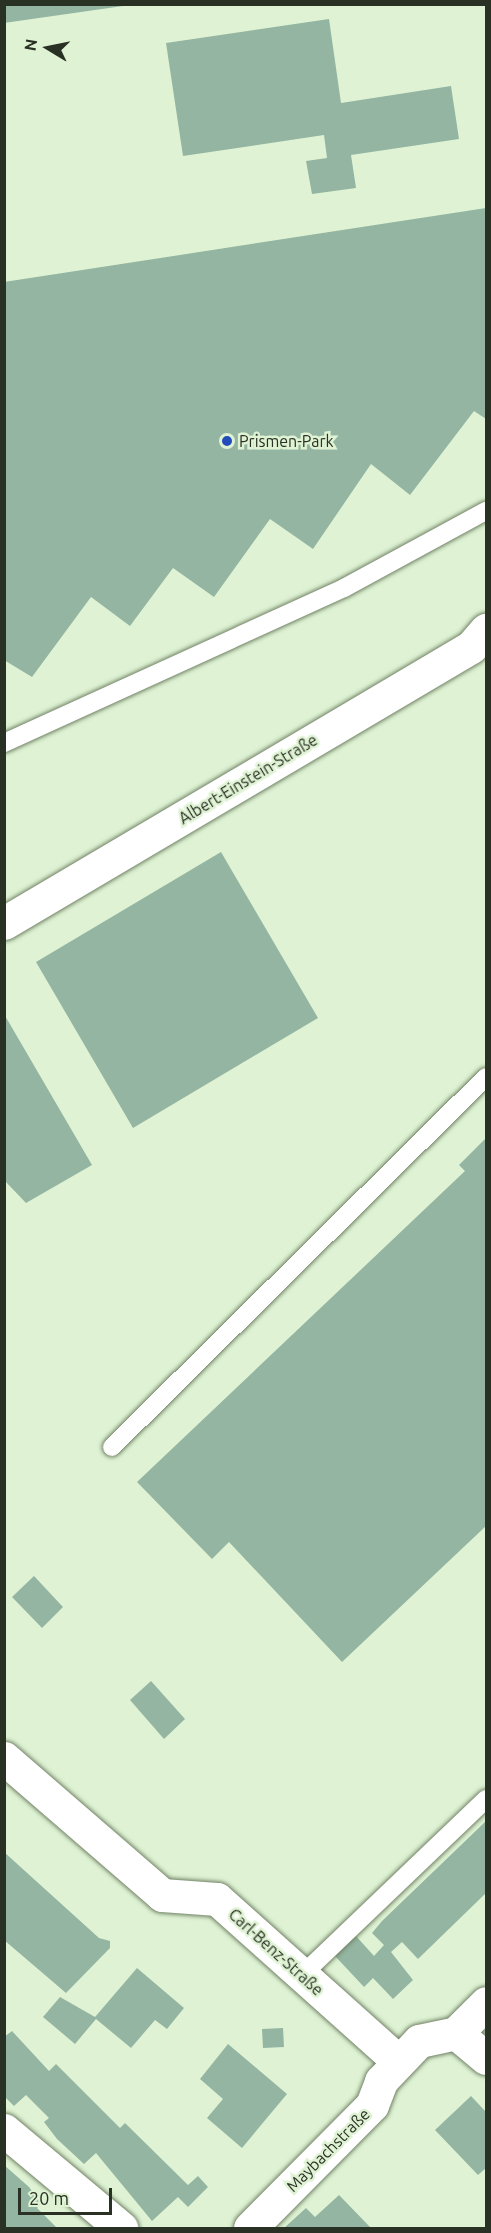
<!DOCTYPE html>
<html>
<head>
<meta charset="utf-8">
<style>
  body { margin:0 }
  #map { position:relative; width:491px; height:2233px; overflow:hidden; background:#dff3d4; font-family:Ubuntu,sans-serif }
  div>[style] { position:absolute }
  .building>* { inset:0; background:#94b5a2 }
  .roads { filter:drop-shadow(0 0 2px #718266) drop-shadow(0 0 2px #718266) }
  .lane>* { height:18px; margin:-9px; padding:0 9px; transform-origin:9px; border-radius:9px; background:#fff }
  .street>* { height:33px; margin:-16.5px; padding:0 16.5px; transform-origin:16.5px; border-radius:16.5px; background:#fff }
  .secondary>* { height:33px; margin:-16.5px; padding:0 16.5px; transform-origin:16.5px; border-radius:16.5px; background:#fff }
  .dots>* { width:16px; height:16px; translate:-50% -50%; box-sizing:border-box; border:3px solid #dff3d4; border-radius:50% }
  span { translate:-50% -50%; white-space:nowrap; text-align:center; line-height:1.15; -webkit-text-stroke:5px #dff3d4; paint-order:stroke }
  .poi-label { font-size:16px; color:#293024 }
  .left { translate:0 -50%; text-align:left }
  .street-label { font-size:16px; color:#293024 }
  .frame { position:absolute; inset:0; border:6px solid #293024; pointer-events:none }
  .north { position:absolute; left:18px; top:18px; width:60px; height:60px; -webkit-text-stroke:4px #dff3d4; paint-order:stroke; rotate:280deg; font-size:16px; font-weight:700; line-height:24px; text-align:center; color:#293024 }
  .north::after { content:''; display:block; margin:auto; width:21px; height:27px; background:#293024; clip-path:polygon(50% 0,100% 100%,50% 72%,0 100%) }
  .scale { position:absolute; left:18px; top:2188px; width:94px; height:27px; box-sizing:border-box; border:3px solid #293024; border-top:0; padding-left:8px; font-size:18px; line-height:21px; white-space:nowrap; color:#293024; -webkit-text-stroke:4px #dff3d4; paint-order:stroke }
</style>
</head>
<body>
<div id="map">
  <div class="building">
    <i style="clip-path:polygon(4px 4px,123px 4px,123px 6px,4px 23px)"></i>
    <i style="clip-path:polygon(329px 19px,341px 103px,451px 86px,459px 139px,351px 155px,356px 188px,312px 194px,306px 161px,327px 158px,324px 135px,183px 156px,166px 43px)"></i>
    <i style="clip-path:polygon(486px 208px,486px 419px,474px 411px,410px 495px,371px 464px,313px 549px,270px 519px,214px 597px,173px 568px,130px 626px,91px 597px,32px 677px,4px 660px,4px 282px)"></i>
    <i style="clip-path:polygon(221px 852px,318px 1018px,133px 1128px,36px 962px)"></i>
    <i style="clip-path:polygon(4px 1014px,92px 1165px,26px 1203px,4px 1180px)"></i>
    <i style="clip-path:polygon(486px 1138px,486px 1526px,342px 1662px,229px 1542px,212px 1559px,137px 1482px,465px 1171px,459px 1165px)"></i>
    <i style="clip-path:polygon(34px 1576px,63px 1607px,42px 1628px,12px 1597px)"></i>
    <i style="clip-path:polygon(151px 1681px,185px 1719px,164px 1739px,130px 1700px)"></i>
    <i style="clip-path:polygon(486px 1821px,486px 1893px,418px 1959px,402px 1942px,391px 1952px,413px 1980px,393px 1999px,373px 1978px,364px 1987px,335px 1956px,356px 1936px,374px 1956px,384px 1945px,372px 1933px,382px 1921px)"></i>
    <i style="clip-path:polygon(4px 1852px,99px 1938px,110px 1941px,110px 1948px,66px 1993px,4px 1940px)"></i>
    <i style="clip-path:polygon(137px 1968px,184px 2008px,167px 2029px,155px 2020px,131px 2048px,96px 2019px,75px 2044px,43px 2017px,60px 1997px,95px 2017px)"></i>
    <i style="clip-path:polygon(283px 2028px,284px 2047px,263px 2048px,262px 2029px)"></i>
    <i style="clip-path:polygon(12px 2031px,49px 2071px,56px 2064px,120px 2128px,125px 2123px,188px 2185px,198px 2176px,208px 2187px,188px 2207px,178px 2197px,152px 2221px,96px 2153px,84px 2164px,57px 2139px,44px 2122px,49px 2118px,26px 2095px,14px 2106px,4px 2096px,4px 2037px)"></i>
    <i style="clip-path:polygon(228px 2044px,287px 2094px,242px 2148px,207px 2118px,223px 2099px,200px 2079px)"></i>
    <i style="clip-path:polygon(471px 2096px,486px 2112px,486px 2168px,478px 2175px,435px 2130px)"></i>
    <i style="clip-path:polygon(4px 2165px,29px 2187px,41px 2204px,37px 2208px,57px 2228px,4px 2228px)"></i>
    <i style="clip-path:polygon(339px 2195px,371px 2228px,284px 2228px,306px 2208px,315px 2217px)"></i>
  </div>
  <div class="roads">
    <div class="lane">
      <i style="left:4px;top:743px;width:374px;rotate:-24.5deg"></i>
      <i style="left:344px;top:588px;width:162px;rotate:-28.5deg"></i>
      <i style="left:112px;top:1447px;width:526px;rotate:-44.69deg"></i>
      <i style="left:302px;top:1975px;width:255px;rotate:-43.7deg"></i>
    </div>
    <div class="street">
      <i style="left:4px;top:1758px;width:209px;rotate:40.9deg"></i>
      <i style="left:162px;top:1895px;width:55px;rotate:4.2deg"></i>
      <i style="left:217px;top:1899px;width:243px;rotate:41.8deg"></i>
      <i style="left:456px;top:2033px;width:39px;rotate:40deg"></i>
      <i style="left:4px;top:2130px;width:153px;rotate:39.9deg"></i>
      <i style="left:250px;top:2228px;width:173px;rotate:-45.2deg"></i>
      <i style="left:372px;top:2105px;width:26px;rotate:-69deg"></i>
      <i style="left:381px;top:2081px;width:55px;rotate:-46.5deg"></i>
      <i style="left:419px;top:2041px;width:38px;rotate:-12deg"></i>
      <i style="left:456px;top:2033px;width:42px;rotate:-45deg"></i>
    </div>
    <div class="secondary">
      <i style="left:4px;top:923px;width:542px;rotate:-30.58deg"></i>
      <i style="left:471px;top:647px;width:23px;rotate:-49deg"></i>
    </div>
  </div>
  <div class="dots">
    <i style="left:227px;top:441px;background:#234cba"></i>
  </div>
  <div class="poi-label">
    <span class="left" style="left:239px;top:441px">Prismen-Park</span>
  </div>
  <div class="street-label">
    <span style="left:248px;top:779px;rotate:-31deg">Albert-Einstein-Straße</span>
    <span style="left:276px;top:1952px;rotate:42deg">Carl-Benz-Straße</span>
    <span style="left:328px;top:2150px;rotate:-45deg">Maybachstraße</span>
  </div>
  <div class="frame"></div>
  <div class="north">N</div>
  <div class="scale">20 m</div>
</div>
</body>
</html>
